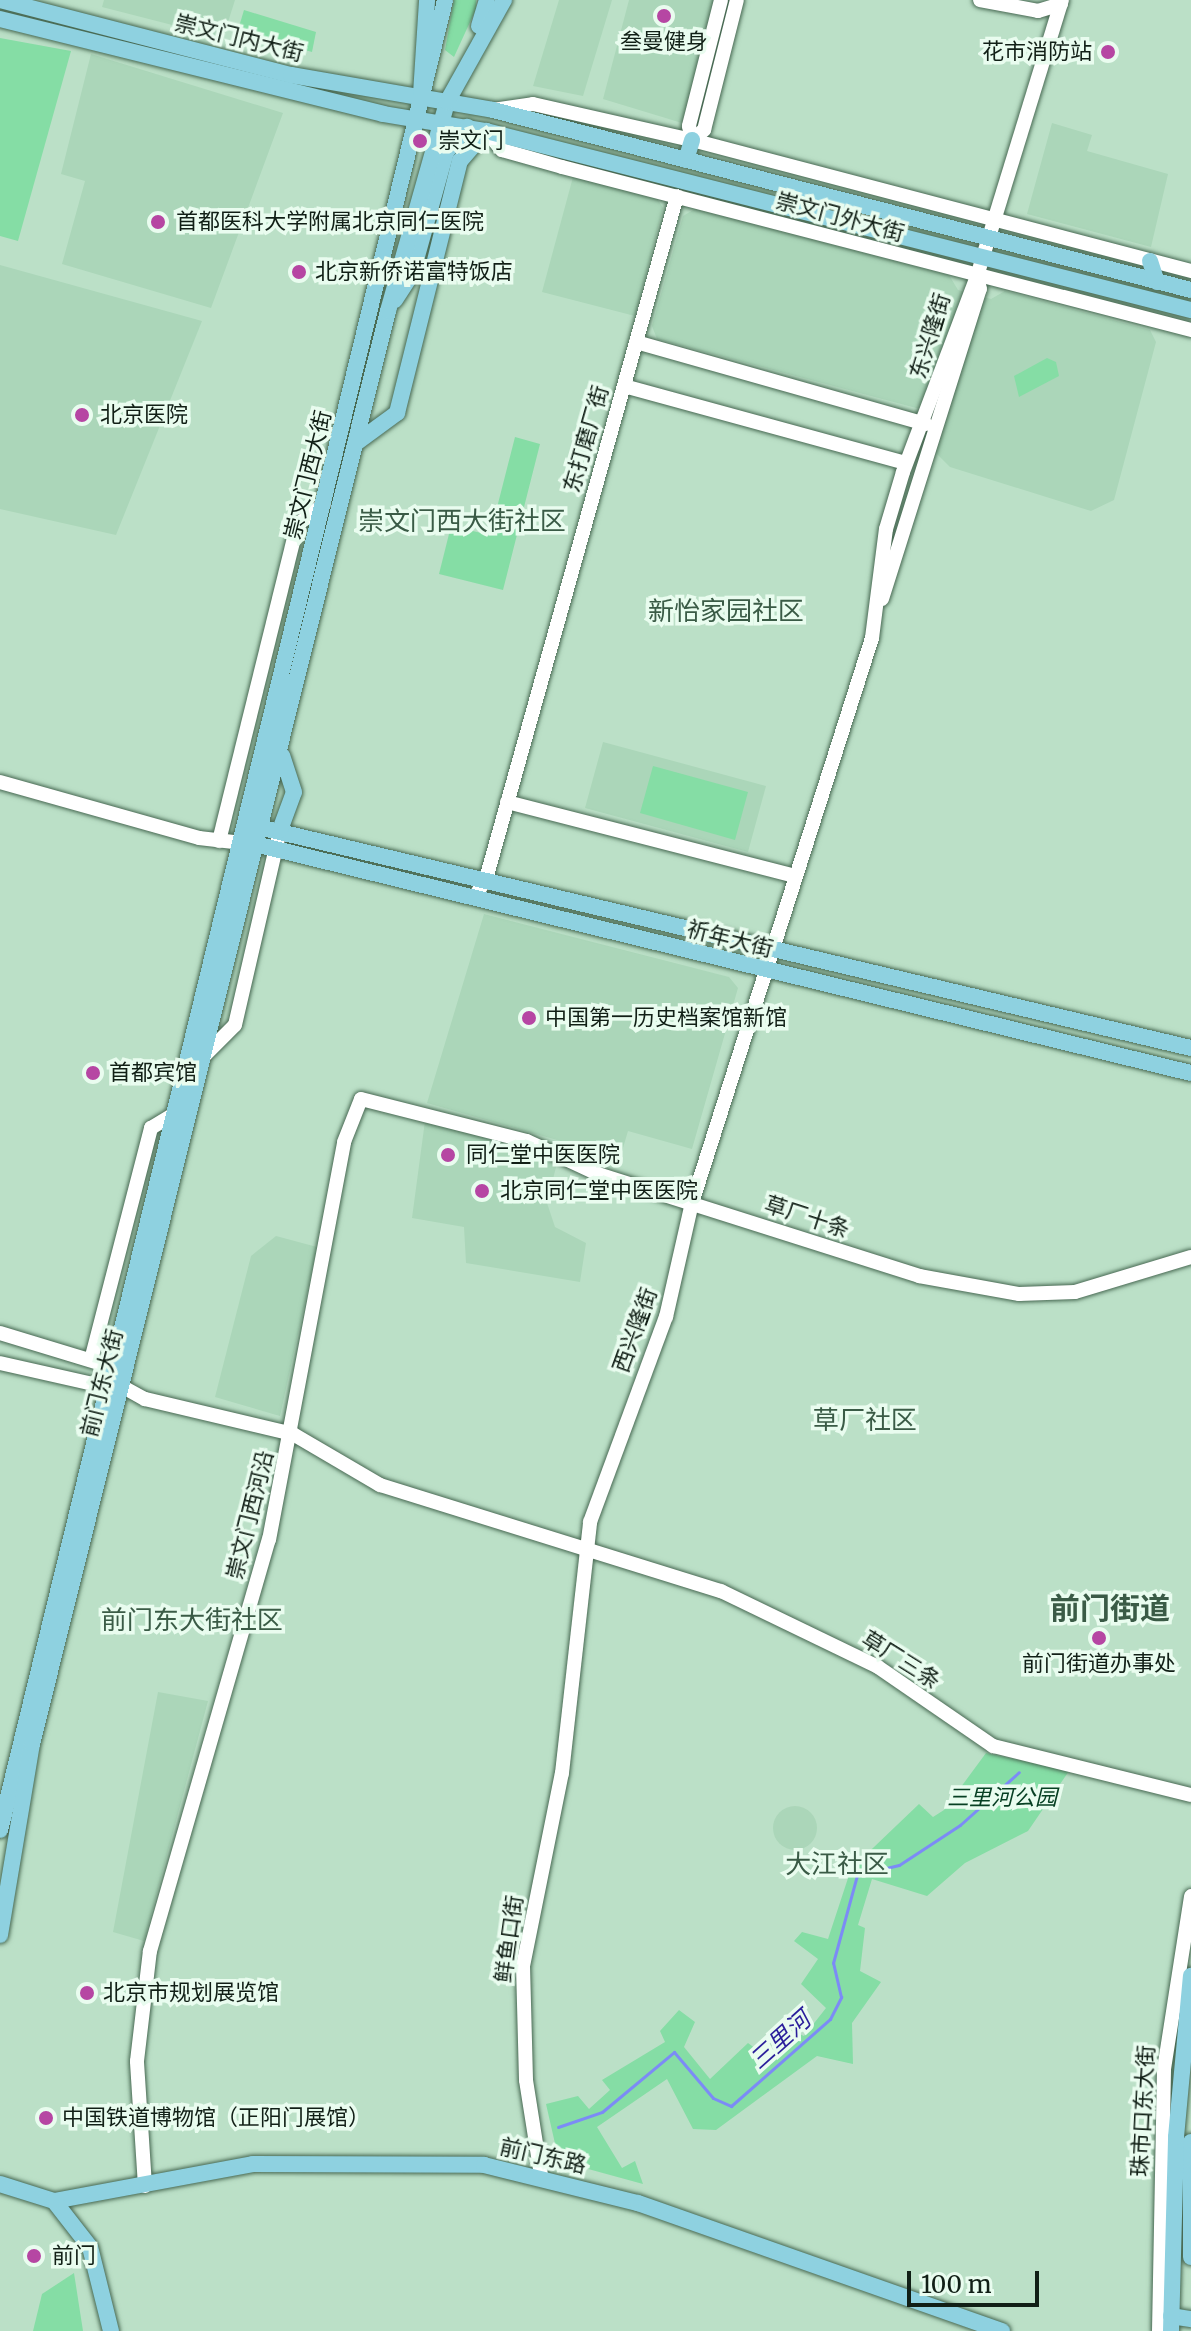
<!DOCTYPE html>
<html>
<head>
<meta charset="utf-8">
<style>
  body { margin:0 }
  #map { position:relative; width:1191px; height:2331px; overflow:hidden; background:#bbe0c7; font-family:Merriweather,"Noto Sans SC",serif }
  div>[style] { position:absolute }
  .built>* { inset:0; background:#abd6b9 }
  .round { border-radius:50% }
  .green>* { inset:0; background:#85dda5 }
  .stream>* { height:3px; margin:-1.5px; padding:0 1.5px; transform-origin:1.5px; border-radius:1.5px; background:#7c8bf6 }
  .roads { filter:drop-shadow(0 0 2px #476852) drop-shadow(0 0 2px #476852) }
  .minor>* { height:14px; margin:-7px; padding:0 7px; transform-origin:7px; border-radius:7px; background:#fff }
  .major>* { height:16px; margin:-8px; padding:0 8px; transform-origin:8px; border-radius:8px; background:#8ed1e0 }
  .dots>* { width:22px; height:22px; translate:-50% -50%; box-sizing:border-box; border:4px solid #e9fcef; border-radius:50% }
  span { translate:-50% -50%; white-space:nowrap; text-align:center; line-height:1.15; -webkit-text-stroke:7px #e9fcef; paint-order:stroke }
  .street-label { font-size:22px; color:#111f16 }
  .poi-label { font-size:22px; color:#111f16 }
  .right { translate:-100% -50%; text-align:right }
  .left { translate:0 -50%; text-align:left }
  .park-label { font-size:22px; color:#074023; font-style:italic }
  .water-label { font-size:24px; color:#2a1e9b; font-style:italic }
  .quarter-label { font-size:26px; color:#3a5b46 }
  .district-label { font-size:30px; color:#3a5b46; font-weight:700 }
  .scale { position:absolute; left:907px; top:2271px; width:132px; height:36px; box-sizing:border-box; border:4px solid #111f16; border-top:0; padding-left:10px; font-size:24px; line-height:28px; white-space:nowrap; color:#111f16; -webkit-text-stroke:6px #e9fcef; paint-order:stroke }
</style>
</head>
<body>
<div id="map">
  <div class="built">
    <i style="clip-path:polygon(104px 0,235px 0,223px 38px,102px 7px)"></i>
    <i style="clip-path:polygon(559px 0,612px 0,583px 96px,533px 86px)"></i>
    <i style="clip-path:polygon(629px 0,714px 0,682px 123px,603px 99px)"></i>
    <i style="clip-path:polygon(91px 54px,283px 113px,211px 308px,62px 264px,85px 181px,61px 174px)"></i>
    <i style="clip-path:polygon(1052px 123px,1092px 135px,1087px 151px,1168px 174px,1151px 247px,1027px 214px)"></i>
    <i style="clip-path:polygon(573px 177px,656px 197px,663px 208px,635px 316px,542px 292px)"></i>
    <i style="clip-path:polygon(695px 209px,949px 275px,958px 290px,991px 299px,1005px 291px,1150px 330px,1156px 342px,1114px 500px,1091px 511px,950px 467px,936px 453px,920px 409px,657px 339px,652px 326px,683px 216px)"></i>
    <i style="clip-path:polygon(0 265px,202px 321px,116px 535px,0 509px)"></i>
    <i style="clip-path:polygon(603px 742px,766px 786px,748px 852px,585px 808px)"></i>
    <i style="clip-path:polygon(484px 914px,729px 977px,738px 988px,692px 1149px,628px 1131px,620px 1158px,427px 1103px)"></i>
    <i style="clip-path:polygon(425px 1121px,558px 1159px,547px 1203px,555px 1227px,586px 1243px,580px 1282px,466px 1263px,464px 1227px,412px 1218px)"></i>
    <i style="clip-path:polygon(276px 1236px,317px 1247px,280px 1416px,215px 1397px,251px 1256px)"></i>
    <i style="clip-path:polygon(158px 1692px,208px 1701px,144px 1941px,113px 1932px)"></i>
    <i class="round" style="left:773px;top:1806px;width:44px;height:44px"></i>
  </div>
  <div class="green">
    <i style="clip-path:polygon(454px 0,476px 0,476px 9px,454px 57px,445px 50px)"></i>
    <i style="clip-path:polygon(244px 10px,316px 32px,312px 52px,238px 30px)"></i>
    <i style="clip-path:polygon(0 38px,71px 51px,18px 241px,0 236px)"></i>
    <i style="clip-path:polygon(1047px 358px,1056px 362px,1059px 376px,1019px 397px,1014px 376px)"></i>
    <i style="clip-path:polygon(515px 437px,540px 444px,503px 590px,439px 574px,451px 526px,490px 535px)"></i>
    <i style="clip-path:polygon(653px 766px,748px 792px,735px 840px,640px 813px)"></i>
    <i style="clip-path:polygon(986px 1753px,1069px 1771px,1028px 1831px,965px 1863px,927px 1896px,872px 1879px,858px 1925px,865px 1928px,860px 1971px,881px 1982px,852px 2023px,853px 2064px,817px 2056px,716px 2130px,693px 2129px,667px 2079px,597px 2127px,622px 2168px,635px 2161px,643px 2184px,559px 2161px,546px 2104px,578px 2096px,589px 2109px,610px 2090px,602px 2080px,665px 2042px,660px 2031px,679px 2010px,695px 2022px,684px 2047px,710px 2079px,748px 2043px,768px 2058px,795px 2032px,804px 2036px,826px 2008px,801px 1984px,818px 1959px,794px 1941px,802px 1932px,828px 1939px,851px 1869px,919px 1804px,933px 1817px,944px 1810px)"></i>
    <i style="clip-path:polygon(74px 2273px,83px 2331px,33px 2331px,42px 2294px)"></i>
  </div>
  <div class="stream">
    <i style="left:558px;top:2127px;width:46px;rotate:-18.8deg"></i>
    <i style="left:602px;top:2112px;width:94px;rotate:-39.8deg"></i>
    <i style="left:674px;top:2052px;width:60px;rotate:49.7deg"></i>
    <i style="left:713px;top:2098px;width:20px;rotate:24deg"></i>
    <i style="left:731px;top:2106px;width:132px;rotate:-41.3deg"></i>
    <i style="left:830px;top:2019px;width:25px;rotate:-63deg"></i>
    <i style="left:841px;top:1997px;width:35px;rotate:-103deg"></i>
    <i style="left:833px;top:1963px;width:91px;rotate:-74.7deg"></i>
    <i style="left:857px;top:1875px;width:43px;rotate:-13.4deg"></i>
    <i style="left:899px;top:1865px;width:73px;rotate:-33.3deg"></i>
    <i style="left:960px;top:1825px;width:79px;rotate:-41.9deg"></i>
  </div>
  <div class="roads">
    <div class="minor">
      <i style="left:721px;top:0;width:130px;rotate:104.3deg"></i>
      <i style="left:689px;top:126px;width:14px;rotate:78deg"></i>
      <i style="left:692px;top:140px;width:16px;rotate:-40deg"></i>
      <i style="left:704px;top:130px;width:134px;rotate:-75.8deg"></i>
      <i style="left:980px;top:0;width:59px;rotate:10.7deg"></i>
      <i style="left:1038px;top:11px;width:24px;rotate:-17deg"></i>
      <i style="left:493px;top:110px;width:40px;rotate:-8.5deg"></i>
      <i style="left:533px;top:104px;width:163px;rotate:12.8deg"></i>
      <i style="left:692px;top:140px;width:516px;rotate:14.71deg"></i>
      <i style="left:486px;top:131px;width:25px;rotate:50deg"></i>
      <i style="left:502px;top:150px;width:62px;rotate:15.8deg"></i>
      <i style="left:562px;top:167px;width:650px;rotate:14.53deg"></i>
      <i style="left:636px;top:342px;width:301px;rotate:15.8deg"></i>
      <i style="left:624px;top:386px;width:292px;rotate:15.3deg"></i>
      <i style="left:882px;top:599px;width:325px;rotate:-72.5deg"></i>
      <i style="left:980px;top:289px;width:13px;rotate:-103deg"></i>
      <i style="left:0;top:782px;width:207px;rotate:15.7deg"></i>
      <i style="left:199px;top:838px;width:52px;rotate:6.6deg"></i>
      <i style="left:507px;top:802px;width:298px;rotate:14.4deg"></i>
      <i style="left:219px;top:841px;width:325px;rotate:-76.1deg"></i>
      <i style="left:297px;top:525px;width:34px;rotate:-38deg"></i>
      <i style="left:474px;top:898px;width:22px;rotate:-58deg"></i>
      <i style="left:486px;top:879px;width:709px;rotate:-74.38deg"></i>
      <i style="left:205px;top:1055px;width:42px;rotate:-45deg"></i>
      <i style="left:235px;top:1025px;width:200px;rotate:-77deg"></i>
      <i style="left:0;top:1333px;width:117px;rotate:16.9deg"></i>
      <i style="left:112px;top:1367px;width:23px;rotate:61deg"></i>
      <i style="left:123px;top:1387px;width:25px;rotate:29deg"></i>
      <i style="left:145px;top:1399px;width:152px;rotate:13.3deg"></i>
      <i style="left:293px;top:1434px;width:101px;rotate:30.4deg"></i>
      <i style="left:380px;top:1485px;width:357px;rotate:17.3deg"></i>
      <i style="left:721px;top:1591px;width:174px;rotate:25.8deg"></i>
      <i style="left:878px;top:1667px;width:140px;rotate:34.5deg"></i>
      <i style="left:993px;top:1746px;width:204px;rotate:13.9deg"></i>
      <i style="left:91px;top:1360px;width:240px;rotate:-75.5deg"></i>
      <i style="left:151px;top:1128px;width:29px;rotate:-31deg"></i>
      <i style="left:0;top:1363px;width:118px;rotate:12.7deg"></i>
      <i style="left:541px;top:2175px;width:96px;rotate:-99deg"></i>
      <i style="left:526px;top:2080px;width:114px;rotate:-91.5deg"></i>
      <i style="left:523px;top:1966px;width:197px;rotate:-78.6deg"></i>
      <i style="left:562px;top:1773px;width:253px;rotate:-83.6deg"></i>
      <i style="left:590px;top:1522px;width:219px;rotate:-69.7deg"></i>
      <i style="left:666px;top:1317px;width:117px;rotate:-77.2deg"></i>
      <i style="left:692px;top:1203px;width:593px;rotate:-72.33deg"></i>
      <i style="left:872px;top:638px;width:110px;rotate:-82.7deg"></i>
      <i style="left:886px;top:529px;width:59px;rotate:-73.4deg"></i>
      <i style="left:903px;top:472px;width:210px;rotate:-69.3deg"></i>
      <i style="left:977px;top:276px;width:289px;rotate:-72.9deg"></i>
      <i style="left:145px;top:2186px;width:125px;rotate:-93.7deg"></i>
      <i style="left:137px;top:2061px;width:111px;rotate:-83.3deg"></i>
      <i style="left:150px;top:1951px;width:428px;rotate:-73.9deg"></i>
      <i style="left:269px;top:1540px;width:405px;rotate:-79.3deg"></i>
      <i style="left:344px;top:1142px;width:46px;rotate:-68.4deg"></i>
      <i style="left:361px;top:1099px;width:171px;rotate:14.2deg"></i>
      <i style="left:527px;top:1141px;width:78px;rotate:24.9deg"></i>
      <i style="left:598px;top:1174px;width:337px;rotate:17.6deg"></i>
      <i style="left:919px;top:1276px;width:102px;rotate:10.2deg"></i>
      <i style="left:1019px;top:1294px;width:56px;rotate:-2deg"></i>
      <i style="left:1075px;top:1292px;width:121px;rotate:-16.8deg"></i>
      <i style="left:1159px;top:2331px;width:262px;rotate:-88.9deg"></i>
      <i style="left:1164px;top:2069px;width:175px;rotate:-81.1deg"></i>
    </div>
    <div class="major">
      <i style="left:0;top:0;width:301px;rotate:14.5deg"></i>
      <i style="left:291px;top:75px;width:205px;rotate:9.8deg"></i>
      <i style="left:493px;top:110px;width:721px;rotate:14.46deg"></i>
      <i style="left:0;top:19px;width:395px;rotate:13.9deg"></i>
      <i style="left:383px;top:114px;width:104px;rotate:9.4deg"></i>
      <i style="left:486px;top:131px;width:727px;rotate:14.25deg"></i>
      <i style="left:479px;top:26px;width:27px;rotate:-73deg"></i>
      <i style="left:421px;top:94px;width:94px;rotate:-86.3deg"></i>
      <i style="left:686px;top:160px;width:21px;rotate:-73deg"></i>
      <i style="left:1150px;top:261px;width:22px;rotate:72deg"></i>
      <i style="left:395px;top:300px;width:31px;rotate:-57deg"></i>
      <i style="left:412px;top:274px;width:127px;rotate:-74.4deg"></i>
      <i style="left:446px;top:152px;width:33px;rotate:-50deg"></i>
      <i style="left:356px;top:443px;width:51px;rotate:-36.2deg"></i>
      <i style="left:397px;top:413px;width:260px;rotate:-76deg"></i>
      <i style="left:460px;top:161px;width:40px;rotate:-49deg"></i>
      <i style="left:263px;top:828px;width:954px;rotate:13.34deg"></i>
      <i style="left:280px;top:830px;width:40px;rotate:-69.8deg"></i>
      <i style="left:294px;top:792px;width:38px;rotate:-108deg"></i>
      <i style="left:259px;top:845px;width:959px;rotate:13.75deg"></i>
      <i style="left:0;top:1830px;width:1883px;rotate:-76.33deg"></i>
      <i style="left:0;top:1935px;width:194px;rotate:-80.5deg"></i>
      <i style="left:32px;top:1744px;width:1477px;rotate:-76.05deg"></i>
      <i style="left:388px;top:311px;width:217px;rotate:-74.2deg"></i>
      <i style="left:447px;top:102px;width:117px;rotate:-60.8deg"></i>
      <i style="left:1191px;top:2142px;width:115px;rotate:90deg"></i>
      <i style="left:0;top:2184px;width:57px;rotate:17.5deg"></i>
      <i style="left:54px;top:2201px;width:202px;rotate:-10.5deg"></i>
      <i style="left:253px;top:2164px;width:231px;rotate:0.2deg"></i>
      <i style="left:484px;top:2165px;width:159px;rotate:13.9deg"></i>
      <i style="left:638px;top:2203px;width:386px;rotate:19.4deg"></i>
      <i style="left:54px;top:2201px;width:58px;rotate:52deg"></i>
      <i style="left:90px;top:2247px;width:87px;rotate:76deg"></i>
      <i style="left:1171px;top:2316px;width:20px;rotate:9deg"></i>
      <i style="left:1171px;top:2331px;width:194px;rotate:-88.5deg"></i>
      <i style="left:1176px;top:2137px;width:162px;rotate:-84.7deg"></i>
    </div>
  </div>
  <div class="dots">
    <i style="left:664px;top:16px;background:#b646a3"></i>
    <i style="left:1108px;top:52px;background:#b646a3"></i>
    <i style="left:420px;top:141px;background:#b646a3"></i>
    <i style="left:158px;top:222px;background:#b646a3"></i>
    <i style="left:299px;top:272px;background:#b646a3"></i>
    <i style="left:82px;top:415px;background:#b646a3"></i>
    <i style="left:529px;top:1018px;background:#b646a3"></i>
    <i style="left:93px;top:1073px;background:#b646a3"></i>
    <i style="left:448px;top:1155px;background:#b646a3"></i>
    <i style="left:482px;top:1191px;background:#b646a3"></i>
    <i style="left:1099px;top:1638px;background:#b646a3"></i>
    <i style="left:87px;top:1993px;background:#b646a3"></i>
    <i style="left:46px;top:2118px;background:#b646a3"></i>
    <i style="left:34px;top:2256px;background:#b646a3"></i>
  </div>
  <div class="street-label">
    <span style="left:239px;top:38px;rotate:14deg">崇文门内大街</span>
    <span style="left:840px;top:217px;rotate:15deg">崇文门外大街</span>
    <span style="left:930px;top:336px;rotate:-73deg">东兴隆街</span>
    <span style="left:586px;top:439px;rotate:-74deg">东打磨厂街</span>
    <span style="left:308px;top:475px;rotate:-76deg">崇文门西大街</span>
    <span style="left:730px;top:939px;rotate:14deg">祈年大街</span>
    <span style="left:807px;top:1217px;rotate:18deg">草厂十条</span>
    <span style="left:635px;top:1330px;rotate:-70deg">西兴隆街</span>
    <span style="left:102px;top:1383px;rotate:-76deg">前门东大街</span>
    <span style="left:250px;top:1515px;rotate:-76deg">崇文门西河沿</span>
    <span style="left:901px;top:1660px;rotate:32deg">草厂三条</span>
    <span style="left:509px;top:1939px;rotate:-82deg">鲜鱼口街</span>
    <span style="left:1143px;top:2111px;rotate:-87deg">珠市口东大街</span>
    <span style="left:543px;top:2156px;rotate:13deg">前门东路</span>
  </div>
  <div class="poi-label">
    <span style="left:664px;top:42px">叁曼健身</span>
    <span class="right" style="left:1092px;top:52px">花市消防站</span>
    <span class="left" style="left:438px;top:141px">崇文门</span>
    <span class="left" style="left:176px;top:222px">首都医科大学附属北京同仁医院</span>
    <span class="left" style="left:315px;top:272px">北京新侨诺富特饭店</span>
    <span class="left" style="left:100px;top:415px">北京医院</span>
    <span class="left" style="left:545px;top:1018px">中国第一历史档案馆新馆</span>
    <span class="left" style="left:109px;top:1073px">首都宾馆</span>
    <span class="left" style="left:466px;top:1155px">同仁堂中医医院</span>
    <span class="left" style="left:500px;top:1191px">北京同仁堂中医医院</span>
    <span style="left:1099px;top:1664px">前门街道办事处</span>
    <span class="left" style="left:103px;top:1993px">北京市规划展览馆</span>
    <span class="left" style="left:62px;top:2118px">中国铁道博物馆（正阳门展馆）</span>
    <span class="left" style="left:52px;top:2256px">前门</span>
  </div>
  <div class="park-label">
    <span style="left:1002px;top:1798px">三里河公园</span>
  </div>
  <div class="water-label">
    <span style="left:780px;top:2040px;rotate:-42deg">三里河</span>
  </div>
  <div class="quarter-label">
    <span style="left:462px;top:521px">崇文门西大街社区</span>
    <span style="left:726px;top:611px">新怡家园社区</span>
    <span style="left:865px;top:1420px">草厂社区</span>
    <span style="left:192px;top:1620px">前门东大街社区</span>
    <span style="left:837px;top:1864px">大江社区</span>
  </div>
  <div class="district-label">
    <span style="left:1110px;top:1608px">前门街道</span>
  </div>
  <div class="scale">100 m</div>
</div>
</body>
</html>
